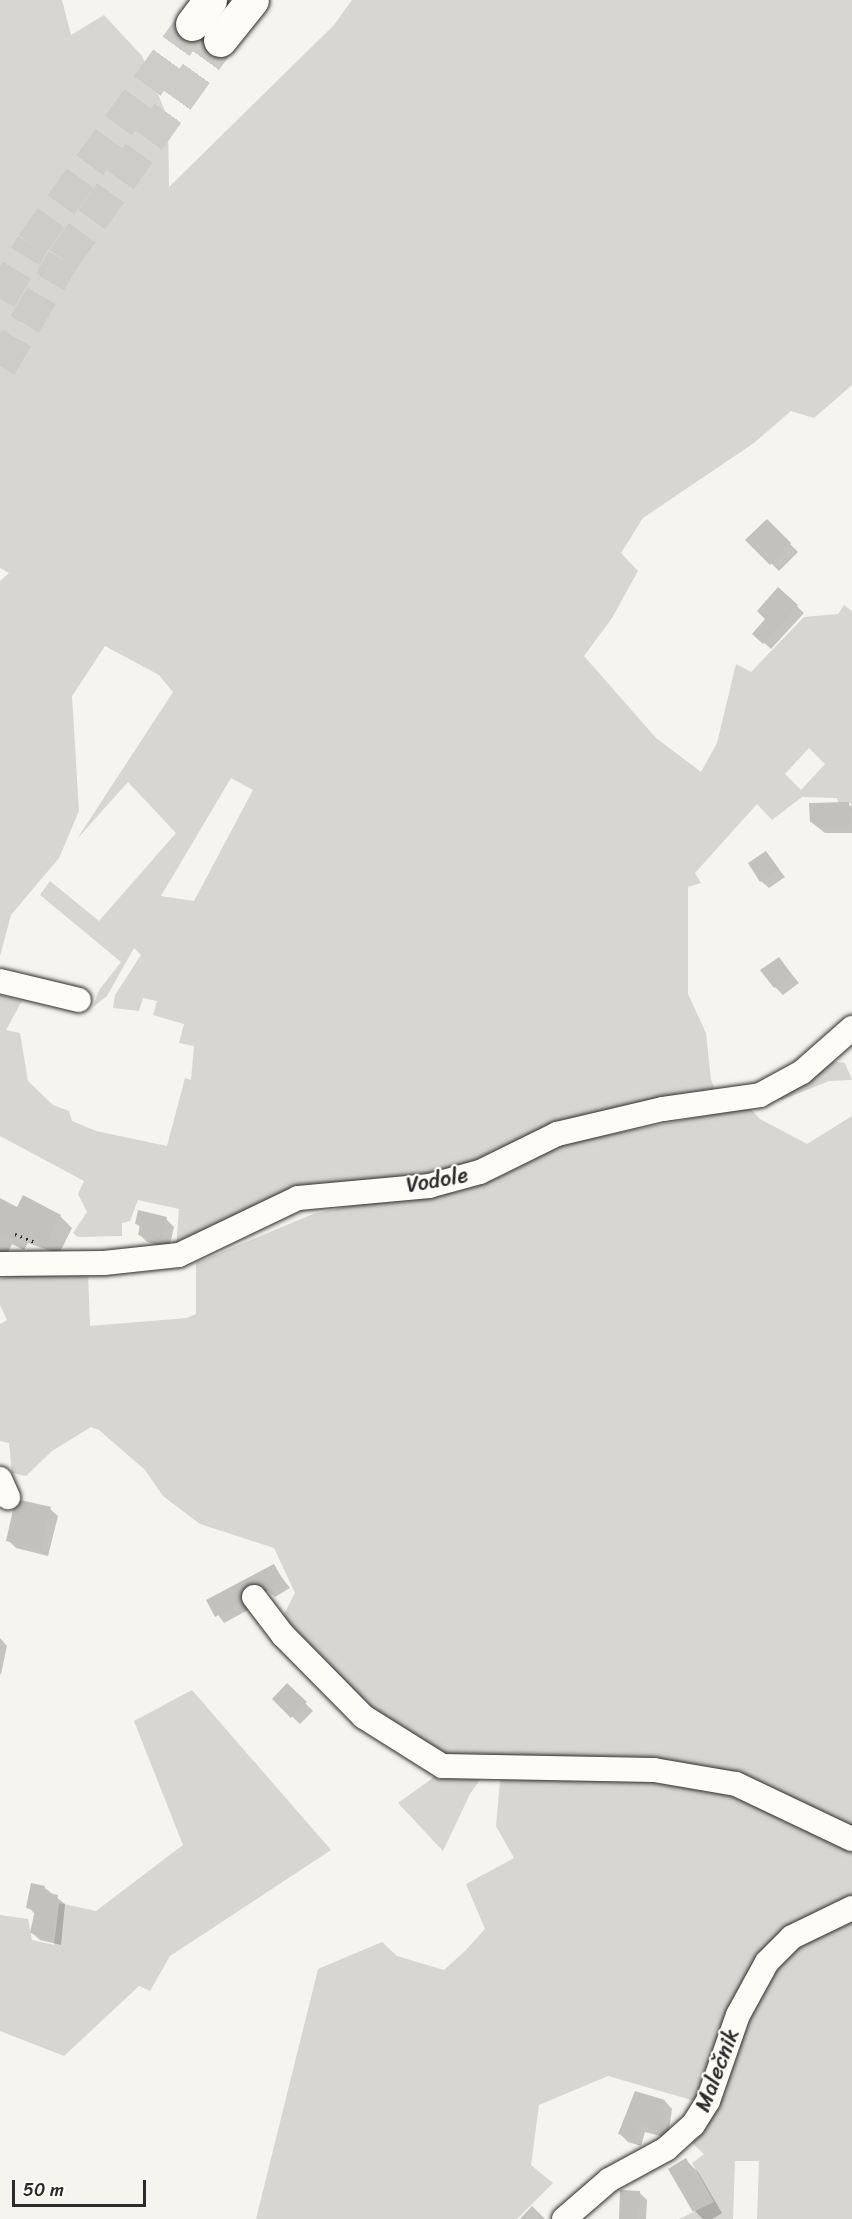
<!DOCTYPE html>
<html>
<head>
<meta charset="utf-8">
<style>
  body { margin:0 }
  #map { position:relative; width:852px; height:2219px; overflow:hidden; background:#f5f4ef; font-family:Sriracha,sans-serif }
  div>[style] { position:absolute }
  .green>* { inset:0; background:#d7d6d2 }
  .shadow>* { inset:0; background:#0003 }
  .building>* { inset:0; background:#c2c1be }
  .highway-tunnel>* { height:33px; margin-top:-16.5px; transform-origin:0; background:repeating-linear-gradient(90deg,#cdccc8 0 33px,transparent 0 49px) }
  .path>* { height:3px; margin-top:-1.5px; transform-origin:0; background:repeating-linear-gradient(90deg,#2b2b2b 0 1.5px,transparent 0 6px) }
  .roads { filter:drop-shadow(0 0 2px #2b2b2b) drop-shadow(0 0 2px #2b2b2b) }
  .minor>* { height:24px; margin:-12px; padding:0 12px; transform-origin:12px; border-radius:12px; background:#fdfcf7 }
  .highway>* { height:33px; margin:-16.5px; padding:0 16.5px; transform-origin:16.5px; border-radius:16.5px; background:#fdfcf7 }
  span { translate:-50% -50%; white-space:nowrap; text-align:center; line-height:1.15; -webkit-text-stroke:4.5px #fdfcf7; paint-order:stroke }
  .street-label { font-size:22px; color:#2b2b2b }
  .scale { position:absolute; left:12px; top:2180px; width:134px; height:27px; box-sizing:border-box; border:3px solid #2b2b2b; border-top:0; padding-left:8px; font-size:18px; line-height:21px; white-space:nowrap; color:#2b2b2b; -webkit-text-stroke:4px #fdfcf7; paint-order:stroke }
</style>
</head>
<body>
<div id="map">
  <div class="green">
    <i style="clip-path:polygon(evenodd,0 0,62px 0,71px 35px,104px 15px,142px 56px,168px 118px,169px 187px,334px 25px,352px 0,852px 0,852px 385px,814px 418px,791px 411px,754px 443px,643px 518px,621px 553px,638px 571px,612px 618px,584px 656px,656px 738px,701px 772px,717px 743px,736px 664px,751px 672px,804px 617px,838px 614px,844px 605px,852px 611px,852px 809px,851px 803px,838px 803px,837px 798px,802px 797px,772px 820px,757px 804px,695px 873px,701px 883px,688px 887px,688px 994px,706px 1033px,711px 1080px,718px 1096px,467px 1170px,319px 1196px,176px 1250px,179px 1209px,138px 1200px,130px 1221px,122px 1223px,122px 1236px,78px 1237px,73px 1233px,87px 1212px,78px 1194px,84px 1181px,0 1136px,0 995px,22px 1001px,6px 1030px,20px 1033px,28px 1081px,53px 1105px,69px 1111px,72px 1121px,96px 1131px,167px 1146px,185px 1078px,191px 1080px,194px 1046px,179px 1043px,184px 1024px,153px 1015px,157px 1001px,143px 998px,139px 1011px,113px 1008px,115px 995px,141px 955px,134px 948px,107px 996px,93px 1007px,99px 990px,121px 962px,40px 895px,50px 881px,99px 921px,176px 833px,128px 782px,77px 839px,173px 692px,159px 675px,105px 646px,72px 696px,79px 811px,59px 858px,11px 915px,0 956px,0 581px,9px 573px,0 568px,0 0,809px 748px,825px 764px,801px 790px,785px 774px,809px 748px,0 0,231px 778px,253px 790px,194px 901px,161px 896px,231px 778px)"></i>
    <i style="clip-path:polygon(830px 1061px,845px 1063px,852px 1080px,829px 1081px,782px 1100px,774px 1097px)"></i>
    <i style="clip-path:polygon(749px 1107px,760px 1119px,807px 1144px,852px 1116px,852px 1899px,781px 1938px,702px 2103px,608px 2076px,539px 2105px,531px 2165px,553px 2183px,517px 2219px,256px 2219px,318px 1969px,382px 1942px,397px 1956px,444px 1970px,465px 1951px,485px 1929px,466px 1884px,514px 1858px,496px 1826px,501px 1770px,461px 1764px,405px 1741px,280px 1622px,295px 1593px,274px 1548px,200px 1524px,163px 1496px,145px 1470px,99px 1430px,91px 1427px,52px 1451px,26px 1476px,12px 1473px,9px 1443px,0 1441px,0 1324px,7px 1320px,0 1305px,0 1279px,44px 1269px,88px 1271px,90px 1326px,187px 1318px,196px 1314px,196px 1263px,313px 1214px,370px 1202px,412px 1200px,460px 1191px,499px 1177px,566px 1143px)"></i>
    <i style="clip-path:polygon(192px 1690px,331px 1850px,170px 1956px,150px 1991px,139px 1986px,64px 2056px,0 2031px,0 1915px,28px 1919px,32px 1940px,54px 1945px,59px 1903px,96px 1911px,183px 1845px,134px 1721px)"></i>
    <i style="clip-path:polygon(444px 1770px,486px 1771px,470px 1794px,443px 1851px,398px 1803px)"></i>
    <i style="clip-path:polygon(852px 1913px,852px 2219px,757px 2219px,759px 2161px,735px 2161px,733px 2219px,679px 2219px,714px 2202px,692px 2163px,704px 2154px,690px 2141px,744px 2013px,783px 1953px)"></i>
  </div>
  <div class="shadow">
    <i style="clip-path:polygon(767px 521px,798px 552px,779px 571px,748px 540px)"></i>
    <i style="clip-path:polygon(779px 589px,804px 613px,771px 649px,754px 634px,767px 619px)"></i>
    <i style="clip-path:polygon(848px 804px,852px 807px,852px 833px,825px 833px,811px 822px)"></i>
    <i style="clip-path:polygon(766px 853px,785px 877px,769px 888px,761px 881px)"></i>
    <i style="clip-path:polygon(779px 959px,799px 983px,783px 995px,775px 987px)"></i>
    <i style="clip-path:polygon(0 1200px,17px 1209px,60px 1216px,72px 1228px,59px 1254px,28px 1243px,24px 1250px,12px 1244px,7px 1255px,0 1251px)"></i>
    <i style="clip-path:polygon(166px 1219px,174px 1227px,169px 1248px,147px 1242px,140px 1235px,141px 1228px,136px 1223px)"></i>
    <i style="clip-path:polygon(50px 1509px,58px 1516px,48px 1556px,16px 1548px,8px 1540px)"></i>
    <i style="clip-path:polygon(273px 1566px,290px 1588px,275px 1597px,268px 1591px,254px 1593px,248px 1600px,248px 1610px,224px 1623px,208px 1601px)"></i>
    <i style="clip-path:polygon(0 1638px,7px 1646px,1px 1674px,0 1674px)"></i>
    <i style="clip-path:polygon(287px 1685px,313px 1711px,300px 1724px,274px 1699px)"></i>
    <i style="clip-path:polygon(45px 1888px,65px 1904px,61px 1945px,40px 1940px,32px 1933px,36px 1915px,28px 1907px)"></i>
    <i style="clip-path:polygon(665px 2101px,672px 2109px,668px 2138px,645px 2132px,641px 2146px,628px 2142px,620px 2134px)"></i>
    <i style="clip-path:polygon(686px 2160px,698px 2172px,722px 2213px,712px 2219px,703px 2219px,695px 2211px)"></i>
    <i style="clip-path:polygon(639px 2192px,647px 2200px,646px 2219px,620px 2219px)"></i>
    <i style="clip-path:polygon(532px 2206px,545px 2219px,520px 2219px)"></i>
  </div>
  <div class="building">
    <i style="clip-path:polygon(767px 519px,791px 543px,770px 565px,745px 540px)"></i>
    <i style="clip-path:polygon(778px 587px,798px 605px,763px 644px,752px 634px,765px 619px,757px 611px)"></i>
    <i style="clip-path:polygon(849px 802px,850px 827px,817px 827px,817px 822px,810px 822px,809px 803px)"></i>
    <i style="clip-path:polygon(766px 851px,779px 869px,760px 882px,748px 863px)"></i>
    <i style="clip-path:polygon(779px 957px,792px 975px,774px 988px,760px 970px)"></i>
    <i style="clip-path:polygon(23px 1195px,61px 1215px,46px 1243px,16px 1232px,12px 1239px,0 1233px,0 1198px,17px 1207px)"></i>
    <i style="clip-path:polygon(138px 1210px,167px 1217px,161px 1241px,138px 1235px,140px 1225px,135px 1224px)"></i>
    <i style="clip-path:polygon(21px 1500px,51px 1507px,41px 1549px,6px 1541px,13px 1510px)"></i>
    <i style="clip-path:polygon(274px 1564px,283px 1580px,266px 1590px,259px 1584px,246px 1585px,241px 1592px,241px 1602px,215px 1617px,206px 1600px)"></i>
    <i style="clip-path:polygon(287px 1683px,307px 1702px,291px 1718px,272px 1699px)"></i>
    <i style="clip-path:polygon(31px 1883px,45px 1886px,44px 1892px,58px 1895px,53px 1938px,30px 1933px,35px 1910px,26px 1908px)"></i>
    <i style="clip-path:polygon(635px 2091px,665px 2100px,662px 2111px,666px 2112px,660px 2132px,638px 2125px,634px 2139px,618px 2134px)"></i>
    <i style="clip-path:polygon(686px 2158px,711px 2201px,693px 2212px,668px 2169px)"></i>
    <i style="clip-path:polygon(620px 2190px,640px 2191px,638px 2219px,619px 2219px)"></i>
  </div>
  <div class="highway-tunnel">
    <i style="left:0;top:298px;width:63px;rotate:-59.3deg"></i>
    <i style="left:32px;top:244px;width:272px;rotate:-54deg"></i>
    <i style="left:0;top:366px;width:124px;rotate:-59.5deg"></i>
    <i style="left:63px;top:259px;width:269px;rotate:-54.4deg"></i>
  </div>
  <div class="path">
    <i style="left:15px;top:1234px;width:22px;rotate:22deg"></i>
  </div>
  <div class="roads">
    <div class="minor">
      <i style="left:0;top:981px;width:81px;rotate:13.5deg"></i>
      <i style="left:0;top:1264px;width:104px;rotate:-0.6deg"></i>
      <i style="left:104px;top:1263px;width:75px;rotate:-6.1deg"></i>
      <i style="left:179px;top:1255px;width:132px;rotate:-25.6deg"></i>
      <i style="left:298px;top:1198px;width:132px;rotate:-5.2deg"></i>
      <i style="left:429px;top:1186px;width:53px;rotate:-15.4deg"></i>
      <i style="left:480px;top:1172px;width:86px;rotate:-26.3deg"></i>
      <i style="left:557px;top:1134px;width:109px;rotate:-13.3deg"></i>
      <i style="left:663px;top:1109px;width:98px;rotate:-8.2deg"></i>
      <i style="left:760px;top:1095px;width:48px;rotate:-28.7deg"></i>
      <i style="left:802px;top:1072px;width:67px;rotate:-41.3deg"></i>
      <i style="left:0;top:1479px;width:20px;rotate:66deg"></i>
      <i style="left:254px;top:1597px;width:48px;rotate:52.7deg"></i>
      <i style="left:283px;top:1635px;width:115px;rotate:45.4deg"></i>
      <i style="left:364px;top:1717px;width:92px;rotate:32.1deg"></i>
      <i style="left:442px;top:1766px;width:212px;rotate:1.1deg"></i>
      <i style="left:654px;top:1770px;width:83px;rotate:9.7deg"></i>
      <i style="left:736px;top:1784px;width:128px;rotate:25.4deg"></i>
      <i style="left:564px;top:2219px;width:60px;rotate:-40.9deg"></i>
      <i style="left:609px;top:2180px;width:65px;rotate:-28.5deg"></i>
      <i style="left:666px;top:2149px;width:36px;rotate:-42deg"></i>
      <i style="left:693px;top:2125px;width:28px;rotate:-58deg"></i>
      <i style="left:708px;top:2101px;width:91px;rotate:-70.8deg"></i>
      <i style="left:738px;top:2015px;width:60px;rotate:-61.3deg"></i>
      <i style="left:767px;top:1962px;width:35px;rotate:-45deg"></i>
      <i style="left:792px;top:1937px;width:67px;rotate:-25.8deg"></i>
    </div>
    <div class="highway">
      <i style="left:192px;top:24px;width:30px;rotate:-53deg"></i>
      <i style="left:220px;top:40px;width:51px;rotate:-51.3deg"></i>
    </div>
  </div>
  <div class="street-label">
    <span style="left:437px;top:1180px;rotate:-10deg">Vodole</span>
    <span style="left:717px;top:2070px;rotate:-69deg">Malečnik</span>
  </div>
  <div class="scale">50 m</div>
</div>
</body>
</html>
